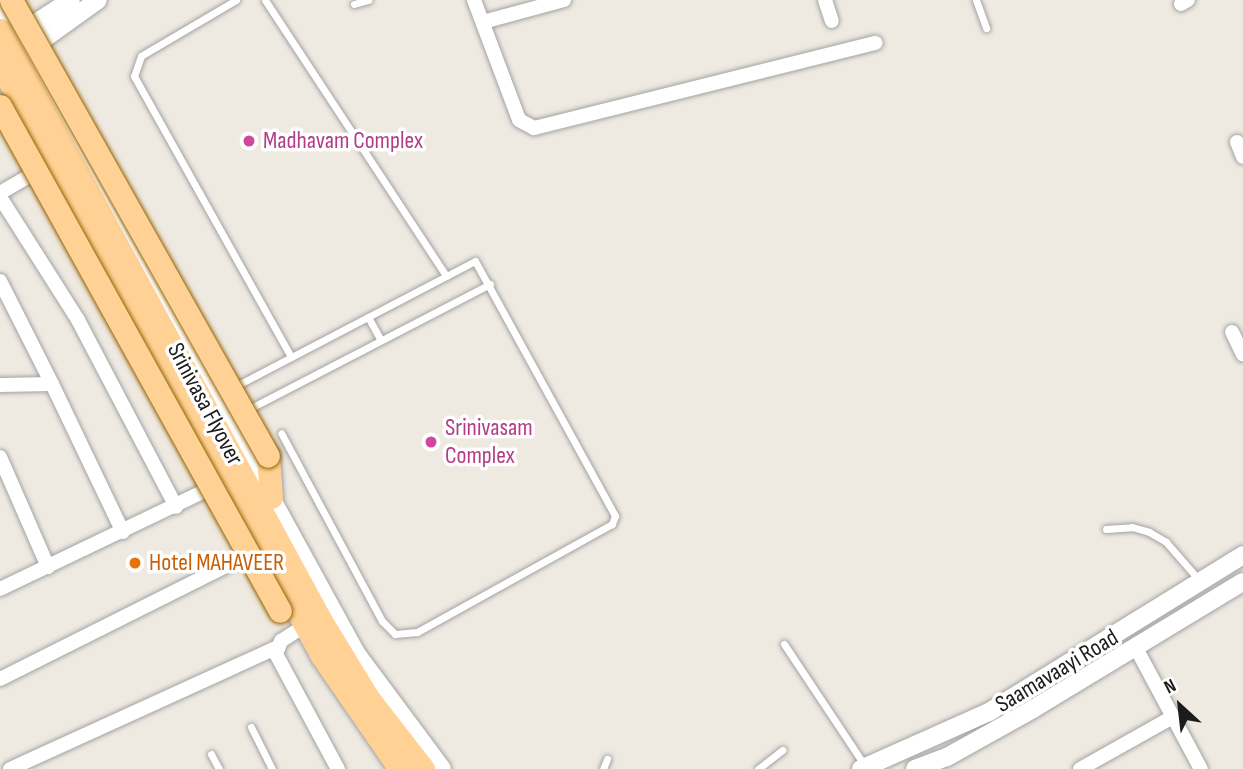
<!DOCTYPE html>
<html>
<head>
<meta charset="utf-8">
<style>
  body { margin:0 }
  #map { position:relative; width:1243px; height:769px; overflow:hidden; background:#eee9e1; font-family:"Sofia Sans Condensed",sans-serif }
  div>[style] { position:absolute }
  .roads { filter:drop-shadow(0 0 2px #a3a3a3) drop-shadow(0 0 2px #a3a3a3) }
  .service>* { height:7px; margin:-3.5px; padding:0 3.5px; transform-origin:3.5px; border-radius:3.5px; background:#fff }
  .minor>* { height:14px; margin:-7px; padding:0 7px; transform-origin:7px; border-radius:7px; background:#fff }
  .tertiary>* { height:18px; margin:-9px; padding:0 9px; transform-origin:9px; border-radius:9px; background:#fff }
  .primary>* { height:23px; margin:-11.5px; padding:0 11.5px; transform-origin:11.5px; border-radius:11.5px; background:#ffd194 }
  .bridges { filter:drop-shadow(0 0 2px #936300) drop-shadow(0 0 2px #936300) }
  .primary-bridge>* { height:23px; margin:-11.5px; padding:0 11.5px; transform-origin:11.5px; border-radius:11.5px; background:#ffd194 }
  .dots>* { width:19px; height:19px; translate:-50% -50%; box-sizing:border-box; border:4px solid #fff; border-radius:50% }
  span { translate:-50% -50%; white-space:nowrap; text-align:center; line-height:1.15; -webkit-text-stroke:7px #fff; paint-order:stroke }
  .hotel-label { font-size:24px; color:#b23c85 }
  .left { translate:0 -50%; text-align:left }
  .street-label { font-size:24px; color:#1c1c1c }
  .food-label { font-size:24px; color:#c56008 }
  .north { position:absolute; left:1145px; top:671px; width:70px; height:70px; -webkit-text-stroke:5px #fff; paint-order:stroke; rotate:333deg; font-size:19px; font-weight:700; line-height:28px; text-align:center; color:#1c1c1c }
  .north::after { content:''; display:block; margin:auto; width:24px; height:32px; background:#1c1c1c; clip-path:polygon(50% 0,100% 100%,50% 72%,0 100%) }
</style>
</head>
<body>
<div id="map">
  <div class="roads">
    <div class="service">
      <i style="left:236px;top:0;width:110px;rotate:149.5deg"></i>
      <i style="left:141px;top:56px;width:21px;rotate:109deg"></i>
      <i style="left:134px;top:76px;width:322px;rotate:60.8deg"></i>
      <i style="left:265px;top:0;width:330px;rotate:56.7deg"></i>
      <i style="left:976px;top:0;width:30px;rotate:70deg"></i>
      <i style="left:354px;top:4px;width:15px;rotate:-16deg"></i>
      <i style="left:368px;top:317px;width:26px;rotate:61deg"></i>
      <i style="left:234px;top:387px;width:272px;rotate:-27.6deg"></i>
      <i style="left:475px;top:261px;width:291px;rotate:61.2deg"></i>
      <i style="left:615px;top:516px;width:9px;rotate:111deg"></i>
      <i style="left:612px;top:524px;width:223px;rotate:151deg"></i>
      <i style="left:417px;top:632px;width:22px;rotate:175deg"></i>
      <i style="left:395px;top:634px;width:18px;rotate:-135deg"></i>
      <i style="left:382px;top:621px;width:213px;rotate:-118.2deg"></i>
      <i style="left:245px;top:411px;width:276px;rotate:-27.4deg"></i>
      <i style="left:1106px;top:529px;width:26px;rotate:-4deg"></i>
      <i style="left:1132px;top:527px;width:18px;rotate:16deg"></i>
      <i style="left:1149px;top:532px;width:20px;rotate:30deg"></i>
      <i style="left:1166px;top:542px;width:52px;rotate:48.9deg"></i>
      <i style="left:784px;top:644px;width:146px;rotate:56.4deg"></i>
      <i style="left:251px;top:727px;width:47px;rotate:63.4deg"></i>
      <i style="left:211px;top:754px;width:17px;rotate:62deg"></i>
      <i style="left:603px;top:769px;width:11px;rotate:-68deg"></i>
      <i style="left:758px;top:769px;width:31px;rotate:-38deg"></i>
    </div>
    <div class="minor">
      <i style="left:474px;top:0;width:128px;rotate:69.4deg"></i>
      <i style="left:519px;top:120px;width:17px;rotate:28deg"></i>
      <i style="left:534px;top:128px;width:352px;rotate:-14deg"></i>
      <i style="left:825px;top:0;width:22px;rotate:72deg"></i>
      <i style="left:1181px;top:4px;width:8px;rotate:-30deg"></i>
      <i style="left:483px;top:22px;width:84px;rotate:-15.2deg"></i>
      <i style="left:1237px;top:142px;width:16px;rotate:68deg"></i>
      <i style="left:0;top:193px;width:48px;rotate:-30.3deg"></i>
      <i style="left:0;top:197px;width:146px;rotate:57.6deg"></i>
      <i style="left:78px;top:320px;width:211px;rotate:62.3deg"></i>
      <i style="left:0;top:281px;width:115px;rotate:63.2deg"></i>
      <i style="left:52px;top:384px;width:52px;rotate:178.9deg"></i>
      <i style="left:1232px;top:332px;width:25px;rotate:64deg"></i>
      <i style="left:52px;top:384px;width:164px;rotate:64.4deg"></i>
      <i style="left:0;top:457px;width:120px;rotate:66.4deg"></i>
      <i style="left:0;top:589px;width:238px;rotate:-25.6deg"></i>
      <i style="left:298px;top:630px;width:20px;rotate:147deg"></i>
      <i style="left:281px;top:641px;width:14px;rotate:111deg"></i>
      <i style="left:276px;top:654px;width:131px;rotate:61.7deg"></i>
      <i style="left:1136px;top:648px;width:137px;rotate:61.8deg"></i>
      <i style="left:0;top:679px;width:282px;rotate:-26.6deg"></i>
      <i style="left:10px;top:769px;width:291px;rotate:-24.5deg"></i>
      <i style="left:1080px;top:769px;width:104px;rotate:-29.3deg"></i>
    </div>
    <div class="tertiary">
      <i style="left:0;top:3px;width:741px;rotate:61.29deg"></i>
      <i style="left:356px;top:653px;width:144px;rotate:53.4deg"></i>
      <i style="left:17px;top:35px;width:64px;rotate:-32.9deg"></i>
      <i style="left:27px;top:51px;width:87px;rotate:-35.7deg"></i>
      <i style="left:861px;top:769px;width:140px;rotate:-24deg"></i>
      <i style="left:989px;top:712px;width:299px;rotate:-31.7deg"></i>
      <i style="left:915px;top:769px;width:34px;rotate:-21deg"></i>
      <i style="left:947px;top:757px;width:98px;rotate:-29.2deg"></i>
      <i style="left:1033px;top:709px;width:245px;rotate:-31.2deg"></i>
    </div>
    <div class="primary">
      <i style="left:0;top:30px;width:673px;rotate:61.49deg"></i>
      <i style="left:321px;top:621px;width:90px;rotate:58.6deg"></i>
      <i style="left:368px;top:698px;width:90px;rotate:52.2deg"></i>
      <i style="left:0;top:64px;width:674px;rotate:61.46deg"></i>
      <i style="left:322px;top:656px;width:137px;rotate:55.4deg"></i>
      <i style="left:268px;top:456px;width:41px;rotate:85.8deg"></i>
    </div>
  </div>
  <div class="bridges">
    <div class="primary-bridge">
      <i style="left:11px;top:0;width:523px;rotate:60.59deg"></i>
      <i style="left:0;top:106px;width:577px;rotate:60.99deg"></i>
    </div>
  </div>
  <div class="dots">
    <i style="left:249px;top:141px;background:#d1479c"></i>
    <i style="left:431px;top:442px;background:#d1479c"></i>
    <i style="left:135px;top:563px;background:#e8710a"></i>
  </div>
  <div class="hotel-label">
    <span class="left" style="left:263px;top:141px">Madhavam Complex</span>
    <span class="left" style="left:445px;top:442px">Srinivasam<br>Complex</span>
  </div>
  <div class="street-label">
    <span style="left:205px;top:404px;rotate:62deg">Srinivasa Flyover</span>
    <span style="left:1057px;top:671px;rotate:-31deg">Saamavaayi Road</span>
  </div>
  <div class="food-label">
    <span class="left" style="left:149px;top:563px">Hotel MAHAVEER</span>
  </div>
  <div class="north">N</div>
</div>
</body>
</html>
